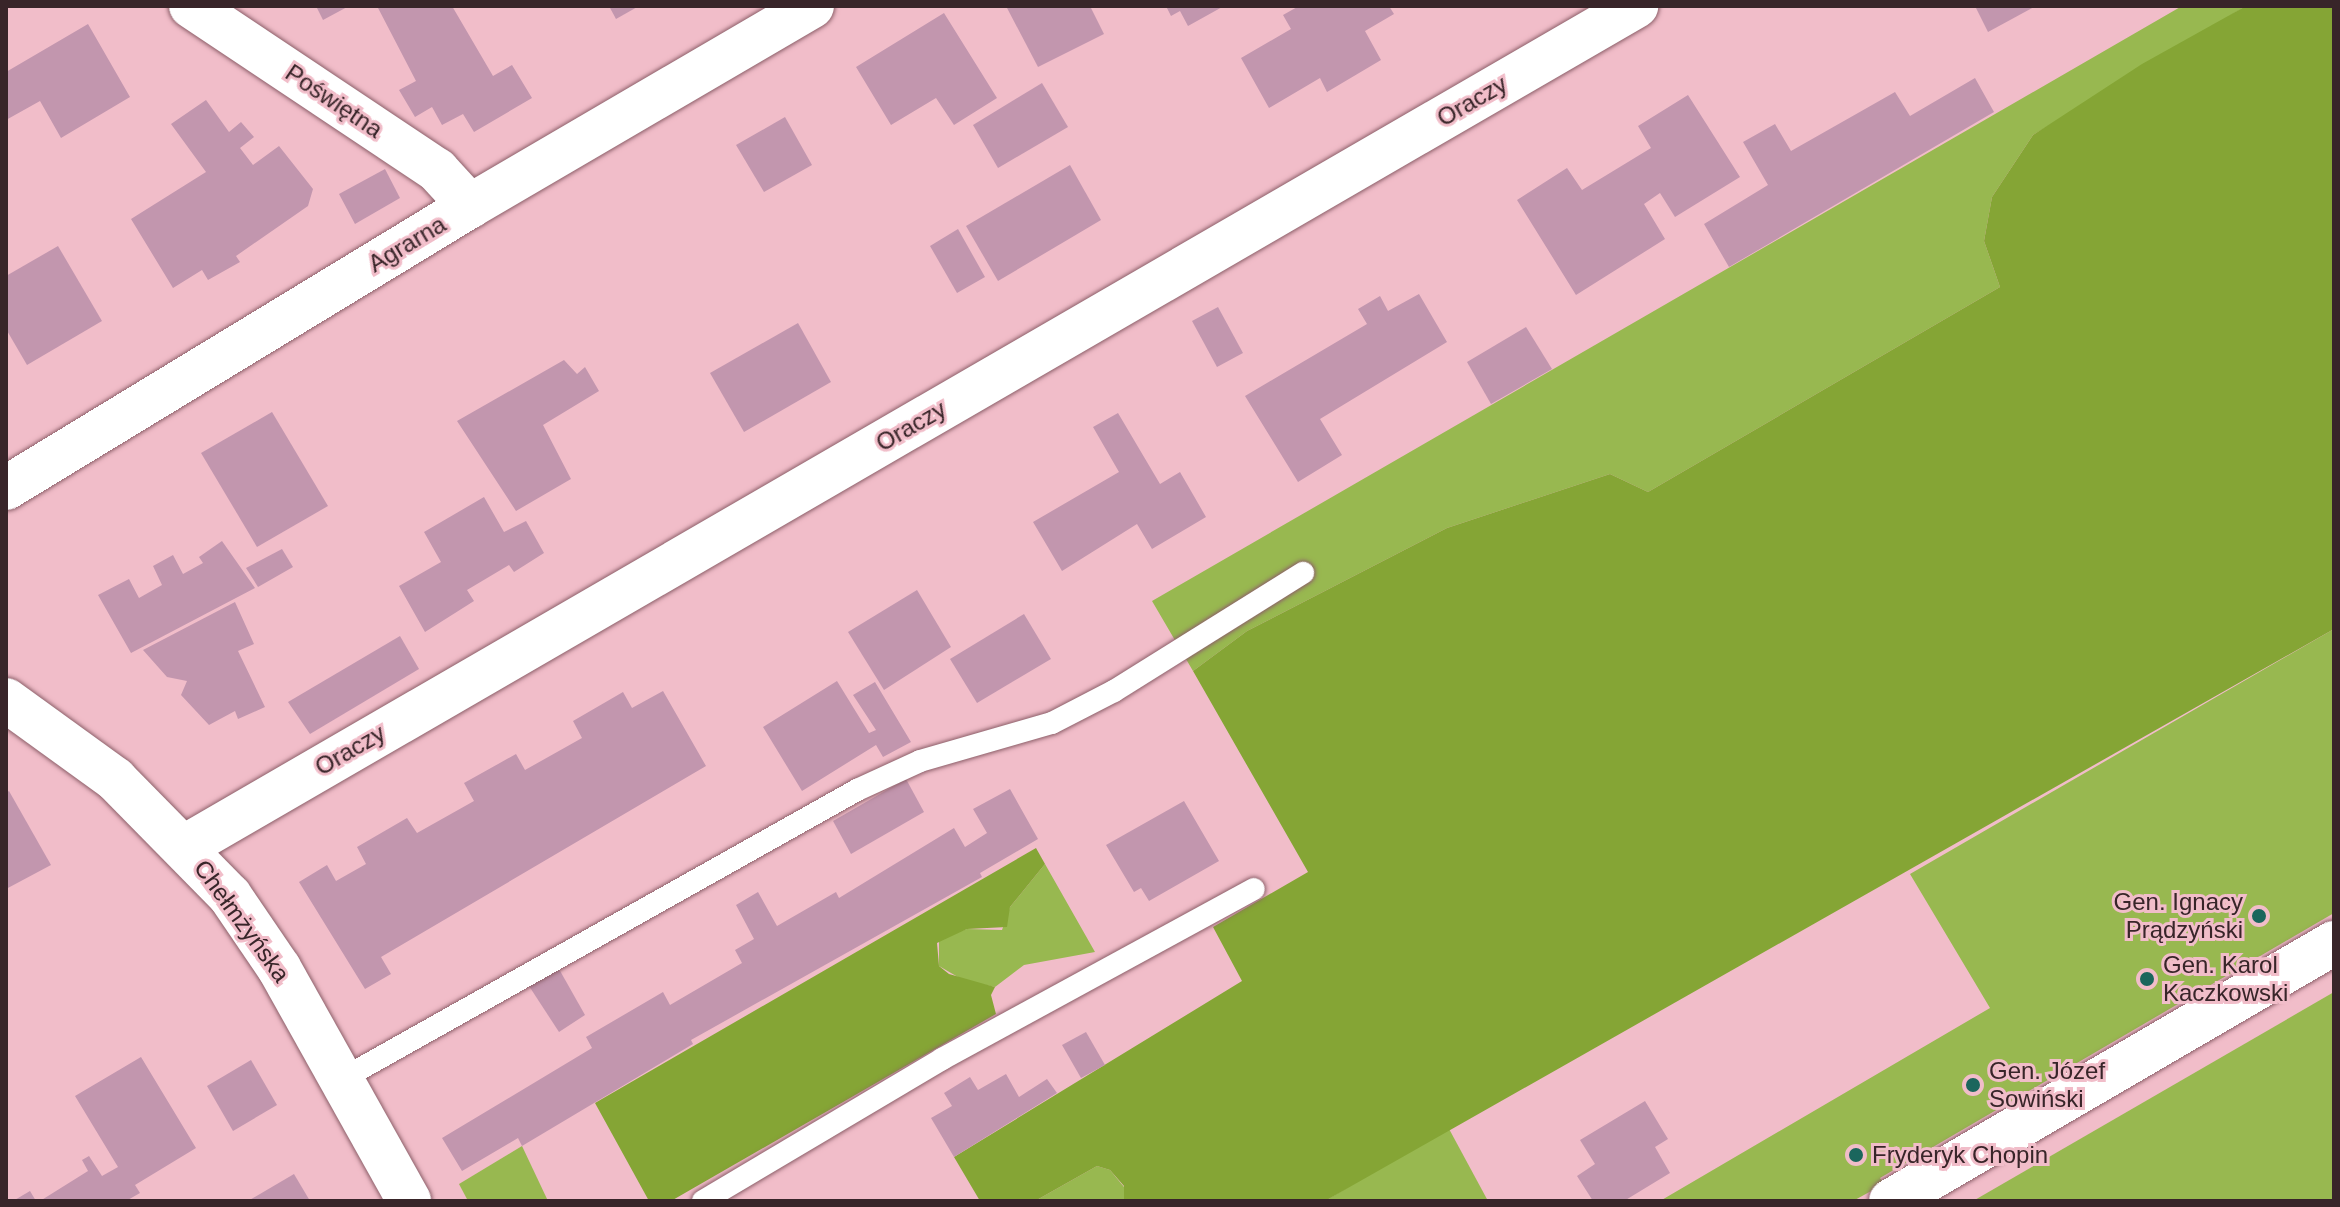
<!DOCTYPE html>
<html>
<head>
<meta charset="utf-8">
<style>
  body { margin:0 }
  #map { position:relative; width:2340px; height:1207px; overflow:hidden; background:#f1bdc9; font-family:Arial,sans-serif }
  div>[style] { position:absolute }
  .green>* { inset:0; background:#98b850 }
  .forest>* { inset:0; background:#85a535 }
  .building>* { inset:0; background:#c296ae }
  .roads { filter:drop-shadow(0 0 2px #8c5f69) drop-shadow(0 0 2px #8c5f69) }
  .lane>* { height:22px; margin:-11px; padding:0 11px; transform-origin:11px; border-radius:11px; background:#fff }
  .street>* { height:44px; margin:-22px; padding:0 22px; transform-origin:22px; border-radius:22px; background:#fff }
  .secondary>* { height:44px; margin:-22px; padding:0 22px; transform-origin:22px; border-radius:22px; background:#fff }
  .dots>* { width:22px; height:22px; translate:-50% -50%; box-sizing:border-box; border:4px solid #f1bdc9; border-radius:50% }
  span { translate:-50% -50%; white-space:nowrap; text-align:center; line-height:1.15; -webkit-text-stroke:6px #f1bdc9; paint-order:stroke }
  .street-label { font-size:24px; color:#382529 }
  .poi-label { font-size:24px; color:#382529 }
  .right { translate:-100% -50%; text-align:right }
  .left { translate:0 -50%; text-align:left }
  .frame { position:absolute; inset:0; border:8px solid #382529; pointer-events:none }
</style>
</head>
<body>
<div id="map">
  <div class="green">
    <i style="clip-path:polygon(2182px 6px,2246px 6px,2033px 135px,1992px 197px,1984px 241px,2000px 287px,1648px 492px,1610px 474px,1447px 528px,1247px 631px,1193px 671px,1152px 601px)"></i>
    <i style="clip-path:polygon(2334px 629px,2334px 913px,1880px 1178px,1884px 1184px,1853px 1201px,1660px 1201px,1990px 1008px,1910px 874px)"></i>
    <i style="clip-path:polygon(1045px 864px,1095px 952px,1024px 965px,995px 987px,963px 980px,939px 966px,939px 938px,967px 929px,1002px 930px,1010px 907px)"></i>
    <i style="clip-path:polygon(2334px 992px,2334px 1201px,1973px 1201px)"></i>
    <i style="clip-path:polygon(1448px 1127px,1488px 1201px,1325px 1201px)"></i>
    <i style="clip-path:polygon(522px 1146px,548px 1201px,468px 1201px,459px 1184px)"></i>
    <i style="clip-path:polygon(1097px 1166px,1110px 1170px,1124px 1187px,1124px 1201px,1035px 1201px)"></i>
  </div>
  <div class="forest">
    <i style="clip-path:polygon(2246px 6px,2334px 6px,2334px 629px,1325px 1201px,1124px 1201px,1124px 1186px,1110px 1170px,1097px 1166px,1035px 1201px,980px 1201px,954px 1157px,1242px 981px,1213px 927px,1308px 872px,1193px 671px,1247px 631px,1447px 528px,1610px 474px,1648px 492px,2000px 287px,1984px 241px,1992px 197px,2033px 135px,2142px 64px)"></i>
    <i style="clip-path:polygon(1036px 848px,1045px 864px,1010px 907px,1007px 927px,967px 929px,937px 943px,939px 966px,949px 974px,995px 987px,991px 995px,996px 1014px,671px 1201px,649px 1201px,595px 1103px)"></i>
  </div>
  <div class="building">
    <i style="clip-path:polygon(316px 6px,349px 6px,323px 20px)"></i>
    <i style="clip-path:polygon(377px 6px,452px 6px,493px 76px,512px 65px,532px 98px,474px 132px,463px 114px,442px 125px,432px 107px,415px 117px,399px 90px,416px 81px)"></i>
    <i style="clip-path:polygon(609px 6px,639px 6px,616px 19px)"></i>
    <i style="clip-path:polygon(1006px 6px,1090px 6px,1104px 34px,1038px 67px)"></i>
    <i style="clip-path:polygon(1166px 6px,1224px 6px,1188px 26px,1180px 11px,1171px 16px)"></i>
    <i style="clip-path:polygon(1299px 6px,1389px 6px,1394px 14px,1365px 31px,1381px 60px,1327px 92px,1320px 78px,1269px 108px,1241px 58px,1291px 29px,1283px 15px)"></i>
    <i style="clip-path:polygon(1975px 6px,2036px 6px,1988px 32px)"></i>
    <i style="clip-path:polygon(944px 13px,997px 98px,954px 125px,936px 98px,891px 125px,856px 67px)"></i>
    <i style="clip-path:polygon(88px 24px,130px 97px,61px 138px,40px 101px,6px 120px,6px 72px)"></i>
    <i style="clip-path:polygon(1975px 78px,1994px 112px,1729px 267px,1704px 224px,1768px 185px,1743px 142px,1775px 124px,1791px 151px,1895px 92px,1910px 116px)"></i>
    <i style="clip-path:polygon(1042px 83px,1068px 127px,998px 168px,973px 125px)"></i>
    <i style="clip-path:polygon(1688px 95px,1740px 177px,1675px 217px,1660px 193px,1644px 204px,1665px 239px,1576px 295px,1517px 200px,1567px 168px,1582px 190px,1651px 148px,1638px 126px)"></i>
    <i style="clip-path:polygon(206px 100px,229px 132px,241px 122px,254px 137px,240px 148px,253px 165px,279px 146px,313px 189px,308px 206px,236px 256px,240px 262px,208px 280px,202px 270px,173px 288px,131px 219px,206px 172px,171px 124px)"></i>
    <i style="clip-path:polygon(785px 117px,812px 165px,764px 192px,736px 145px)"></i>
    <i style="clip-path:polygon(1070px 165px,1101px 220px,998px 281px,966px 226px)"></i>
    <i style="clip-path:polygon(385px 169px,400px 198px,355px 224px,339px 194px)"></i>
    <i style="clip-path:polygon(958px 229px,985px 277px,957px 293px,930px 246px)"></i>
    <i style="clip-path:polygon(58px 246px,102px 321px,27px 365px,6px 329px,6px 276px)"></i>
    <i style="clip-path:polygon(1419px 294px,1447px 342px,1320px 419px,1342px 455px,1298px 482px,1245px 396px,1367px 324px,1358px 309px,1380px 296px,1388px 311px)"></i>
    <i style="clip-path:polygon(1218px 307px,1243px 353px,1217px 367px,1192px 321px)"></i>
    <i style="clip-path:polygon(798px 323px,831px 382px,744px 432px,710px 373px)"></i>
    <i style="clip-path:polygon(1526px 327px,1552px 369px,1491px 404px,1467px 362px)"></i>
    <i style="clip-path:polygon(564px 360px,577px 374px,585px 367px,599px 391px,543px 425px,571px 479px,516px 511px,457px 421px)"></i>
    <i style="clip-path:polygon(272px 412px,328px 506px,257px 547px,201px 453px)"></i>
    <i style="clip-path:polygon(1118px 413px,1160px 484px,1180px 472px,1206px 517px,1152px 549px,1137px 524px,1062px 571px,1033px 522px,1119px 472px,1093px 427px)"></i>
    <i style="clip-path:polygon(484px 497px,504px 532px,526px 521px,544px 553px,514px 572px,509px 565px,467px 590px,474px 601px,425px 632px,399px 586px,441px 562px,424px 532px)"></i>
    <i style="clip-path:polygon(222px 541px,255px 588px,131px 653px,98px 595px,129px 579px,139px 598px,162px 585px,153px 566px,173px 555px,183px 574px,203px 563px,199px 557px)"></i>
    <i style="clip-path:polygon(282px 549px,293px 567px,258px 587px,246px 568px)"></i>
    <i style="clip-path:polygon(917px 590px,951px 647px,884px 690px,848px 632px)"></i>
    <i style="clip-path:polygon(235px 602px,254px 644px,238px 651px,265px 707px,238px 719px,235px 711px,209px 725px,181px 695px,187px 681px,167px 677px,143px 650px)"></i>
    <i style="clip-path:polygon(1024px 614px,1051px 659px,977px 703px,950px 659px)"></i>
    <i style="clip-path:polygon(400px 636px,419px 669px,310px 734px,288px 702px)"></i>
    <i style="clip-path:polygon(837px 681px,869px 733px,876px 730px,853px 695px,875px 682px,911px 742px,883px 757px,876px 745px,802px 791px,763px 727px)"></i>
    <i style="clip-path:polygon(663px 691px,706px 766px,381px 957px,391px 974px,365px 989px,299px 882px,327px 865px,336px 881px,366px 864px,357px 847px,407px 818px,417px 833px,474px 801px,464px 783px,516px 754px,525px 770px,582px 738px,573px 721px,623px 692px,632px 708px)"></i>
    <i style="clip-path:polygon(906px 779px,924px 812px,851px 854px,833px 821px)"></i>
    <i style="clip-path:polygon(1010px 789px,1038px 839px,980px 873px,982px 877px,691px 1040px,693px 1044px,522px 1146px,518px 1138px,462px 1171px,442px 1138px,592px 1048px,586px 1037px,663px 992px,670px 1005px,742px 963px,735px 950px,754px 939px,736px 905px,758px 892px,777px 926px,836px 892px,839px 898px,954px 828px,965px 847px,987px 833px,973px 809px)"></i>
    <i style="clip-path:polygon(9px 791px,51px 865px,6px 889px,6px 793px)"></i>
    <i style="clip-path:polygon(1184px 801px,1219px 861px,1149px 901px,1141px 888px,1134px 892px,1106px 845px)"></i>
    <i style="clip-path:polygon(559px 969px,585px 1015px,559px 1032px,529px 986px)"></i>
    <i style="clip-path:polygon(1086px 1032px,1105px 1065px,1081px 1078px,1062px 1045px)"></i>
    <i style="clip-path:polygon(141px 1057px,196px 1148px,135px 1185px,140px 1193px,126px 1201px,40px 1201px,88px 1171px,82px 1160px,89px 1156px,102px 1176px,118px 1167px,75px 1096px)"></i>
    <i style="clip-path:polygon(251px 1060px,277px 1105px,233px 1131px,207px 1086px)"></i>
    <i style="clip-path:polygon(1006px 1074px,1019px 1097px,1047px 1079px,1057px 1093px,954px 1157px,931px 1118px,952px 1106px,944px 1093px,970px 1077px,978px 1090px)"></i>
    <i style="clip-path:polygon(1645px 1101px,1668px 1139px,1655px 1147px,1670px 1173px,1624px 1201px,1593px 1201px,1577px 1176px,1595px 1164px,1580px 1140px)"></i>
    <i style="clip-path:polygon(294px 1174px,310px 1201px,248px 1201px)"></i>
    <i style="clip-path:polygon(30px 1191px,36px 1201px,13px 1201px)"></i>
  </div>
  <div class="roads">
    <div class="lane">
      <i style="left:342px;top:1079px;width:591px;rotate:-29.3deg"></i>
      <i style="left:857px;top:790px;width:69px;rotate:-24.7deg"></i>
      <i style="left:920px;top:761px;width:137px;rotate:-16.1deg"></i>
      <i style="left:1052px;top:723px;width:70px;rotate:-27.3deg"></i>
      <i style="left:1114px;top:691px;width:223px;rotate:-32deg"></i>
      <i style="left:703px;top:1201px;width:278px;rotate:-30.7deg"></i>
      <i style="left:942px;top:1059px;width:355px;rotate:-28.6deg"></i>
    </div>
    <div class="street">
      <i style="left:191px;top:6px;width:296px;rotate:33.7deg"></i>
      <i style="left:437px;top:170px;width:49px;rotate:47.5deg"></i>
      <i style="left:6px;top:488px;width:543px;rotate:-31.29deg"></i>
      <i style="left:470px;top:206px;width:396px;rotate:-30.3deg"></i>
      <i style="left:186px;top:846px;width:1676px;rotate:-30.08deg"></i>
      <i style="left:1891px;top:1201px;width:513px;rotate:-30.22deg"></i>
    </div>
    <div class="secondary">
      <i style="left:6px;top:700px;width:135px;rotate:35.9deg"></i>
      <i style="left:115px;top:779px;width:164px;rotate:45.5deg"></i>
      <i style="left:230px;top:896px;width:87px;rotate:55.8deg"></i>
      <i style="left:279px;top:968px;width:267px;rotate:60.8deg"></i>
    </div>
  </div>
  <div class="dots">
    <i style="left:2259px;top:916px;background:#1b665d"></i>
    <i style="left:2147px;top:979px;background:#1b665d"></i>
    <i style="left:1973px;top:1085px;background:#1b665d"></i>
    <i style="left:1856px;top:1155px;background:#1b665d"></i>
  </div>
  <div class="street-label">
    <span style="left:334px;top:101px;rotate:34deg">Poświętna</span>
    <span style="left:1472px;top:101px;rotate:-30deg">Oraczy</span>
    <span style="left:407px;top:244px;rotate:-31deg">Agrarna</span>
    <span style="left:911px;top:426px;rotate:-30deg">Oraczy</span>
    <span style="left:350px;top:750px;rotate:-30deg">Oraczy</span>
    <span style="left:242px;top:921px;rotate:54deg">Chełmżyńska</span>
  </div>
  <div class="poi-label">
    <span class="right" style="left:2243px;top:916px">Gen. Ignacy<br>Prądzyński</span>
    <span class="left" style="left:2163px;top:979px">Gen. Karol<br>Kaczkowski</span>
    <span class="left" style="left:1989px;top:1085px">Gen. Józef<br>Sowiński</span>
    <span class="left" style="left:1872px;top:1155px">Fryderyk Chopin</span>
  </div>
  <div class="frame"></div>
</div>
</body>
</html>
